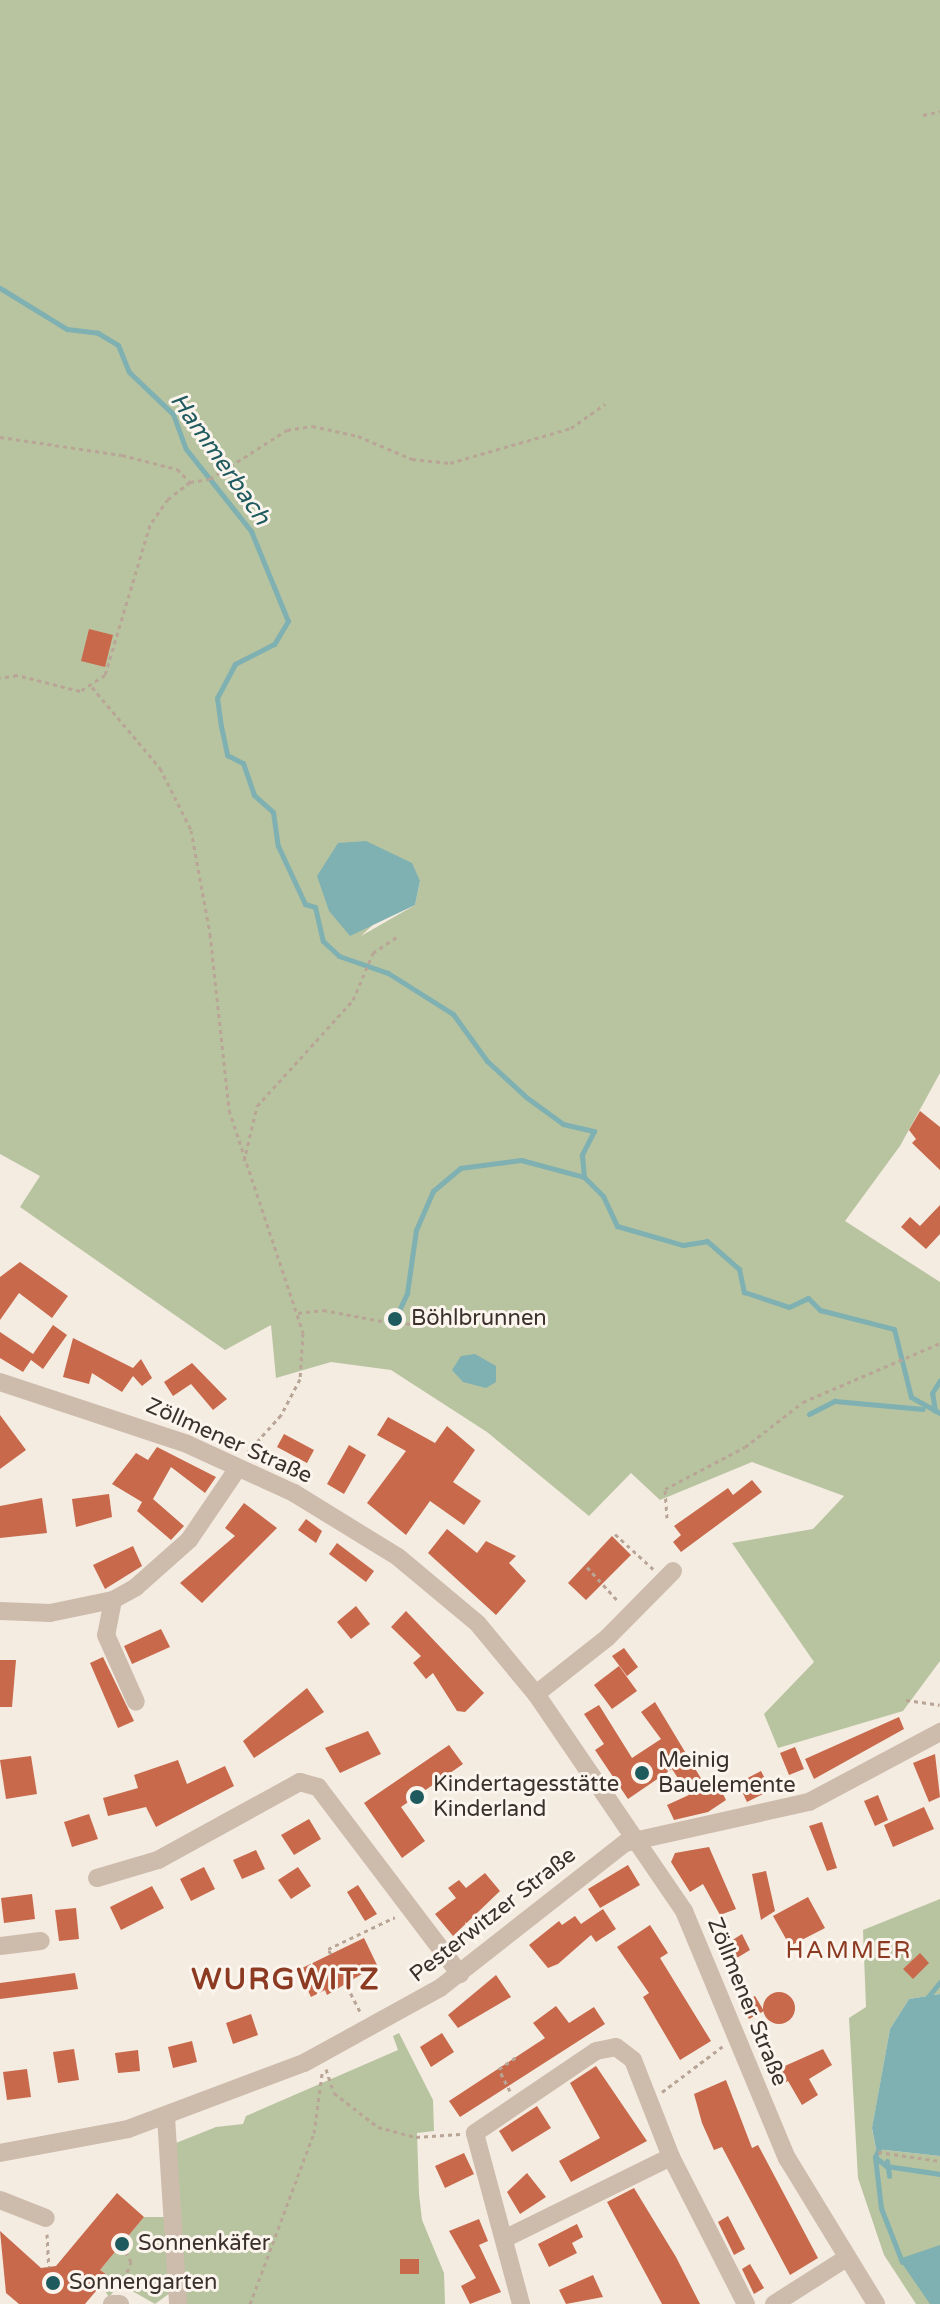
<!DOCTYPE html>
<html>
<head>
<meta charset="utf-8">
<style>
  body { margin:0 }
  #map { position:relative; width:940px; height:2304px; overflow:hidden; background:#f4ebe1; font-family:"Varela Round",sans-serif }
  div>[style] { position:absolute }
  .green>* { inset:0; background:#b8c4a0 }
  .water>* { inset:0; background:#7fb0b2 }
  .stream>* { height:5px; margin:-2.5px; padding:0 2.5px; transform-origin:2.5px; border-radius:2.5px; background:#7fb0b2 }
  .building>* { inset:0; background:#c8694b }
  .round { border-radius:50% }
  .path>* { height:3px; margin-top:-1.5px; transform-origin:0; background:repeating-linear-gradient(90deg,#b9a596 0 4px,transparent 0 8px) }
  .minor>* { height:18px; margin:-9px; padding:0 9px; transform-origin:9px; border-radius:9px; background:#cdbbac }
  .dots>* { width:22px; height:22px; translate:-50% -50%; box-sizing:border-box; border:4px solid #fbf5ee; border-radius:50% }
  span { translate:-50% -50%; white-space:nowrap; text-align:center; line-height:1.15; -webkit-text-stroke:6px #fbf5ee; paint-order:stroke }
  .poi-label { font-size:22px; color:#3b302b }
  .left { translate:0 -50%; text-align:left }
  .street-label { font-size:22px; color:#3b302b }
  .water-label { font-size:24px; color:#1f5a5e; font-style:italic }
  .neighbourhood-label { font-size:24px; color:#8c3b22; letter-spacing:2px }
  .district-label { font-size:30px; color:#8c3b22; font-weight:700; letter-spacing:2px }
</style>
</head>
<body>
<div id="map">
  <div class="green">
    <i style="clip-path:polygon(evenodd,0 0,940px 0,940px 1073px,900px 1146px,845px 1221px,940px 1282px,940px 1661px,903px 1711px,778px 1748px,764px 1714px,814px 1662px,732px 1543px,813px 1529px,844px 1496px,752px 1462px,660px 1500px,631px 1473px,589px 1516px,487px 1432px,391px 1370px,331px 1362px,276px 1378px,271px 1325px,225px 1350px,20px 1207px,40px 1176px,0 1154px,0 0,420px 881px,415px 905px,361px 936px,420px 881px)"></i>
    <i style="clip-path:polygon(940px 1899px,940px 1994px,909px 1999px,890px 2029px,872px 2129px,876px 2149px,940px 2156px,940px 2304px,916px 2304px,884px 2255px,858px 2178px,849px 2018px,866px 2007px,863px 1930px)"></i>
    <i style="clip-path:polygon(399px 2033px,433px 2100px,434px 2131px,417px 2133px,419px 2194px,422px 2220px,444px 2273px,445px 2304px,186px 2304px,176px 2143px,216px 2127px,243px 2124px,246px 2116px,398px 2050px,393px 2036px)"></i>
    <i style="clip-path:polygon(144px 2217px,166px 2217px,170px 2293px,155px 2304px,120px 2284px,109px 2297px,99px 2282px,106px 2274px,100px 2270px)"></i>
  </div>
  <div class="water">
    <i style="clip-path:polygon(366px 841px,412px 863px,420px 881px,415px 905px,350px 936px,329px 911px,317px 876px,338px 843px)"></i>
    <i style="clip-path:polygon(475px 1354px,496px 1366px,496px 1382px,486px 1388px,463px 1382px,452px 1370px,461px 1356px)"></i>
    <i style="clip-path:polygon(940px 1994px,940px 2156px,876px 2149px,872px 2128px,890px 2029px,909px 1999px)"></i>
    <i style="clip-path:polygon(940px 2245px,940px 2304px,930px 2304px,899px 2259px)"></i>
  </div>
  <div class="stream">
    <i style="left:0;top:288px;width:79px;rotate:31.5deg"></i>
    <i style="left:67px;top:329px;width:31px;rotate:7deg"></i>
    <i style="left:98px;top:333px;width:23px;rotate:31deg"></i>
    <i style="left:118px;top:345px;width:29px;rotate:68deg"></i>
    <i style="left:129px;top:372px;width:61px;rotate:43.7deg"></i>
    <i style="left:173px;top:414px;width:37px;rotate:70deg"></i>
    <i style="left:186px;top:449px;width:105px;rotate:51.6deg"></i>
    <i style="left:251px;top:531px;width:97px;rotate:67.7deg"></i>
    <i style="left:288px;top:621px;width:27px;rotate:121deg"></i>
    <i style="left:274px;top:644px;width:44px;rotate:152.9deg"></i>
    <i style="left:235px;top:664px;width:38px;rotate:118deg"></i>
    <i style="left:217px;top:698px;width:28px;rotate:82deg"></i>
    <i style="left:221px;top:726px;width:30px;rotate:78deg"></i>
    <i style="left:227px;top:755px;width:18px;rotate:27deg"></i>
    <i style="left:243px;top:763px;width:34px;rotate:71deg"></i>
    <i style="left:254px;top:795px;width:25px;rotate:42deg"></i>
    <i style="left:273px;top:812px;width:34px;rotate:82deg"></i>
    <i style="left:278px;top:846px;width:64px;rotate:65deg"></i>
    <i style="left:305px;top:904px;width:10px;rotate:17deg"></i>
    <i style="left:315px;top:907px;width:35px;rotate:77deg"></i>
    <i style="left:323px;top:941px;width:22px;rotate:43deg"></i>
    <i style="left:339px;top:956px;width:52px;rotate:19.1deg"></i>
    <i style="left:388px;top:973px;width:77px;rotate:32.2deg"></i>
    <i style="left:453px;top:1014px;width:58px;rotate:54.1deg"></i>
    <i style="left:487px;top:1061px;width:53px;rotate:42.7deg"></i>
    <i style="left:526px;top:1097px;width:46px;rotate:36.1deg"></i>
    <i style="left:563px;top:1124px;width:32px;rotate:13deg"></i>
    <i style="left:594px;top:1131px;width:27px;rotate:117deg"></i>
    <i style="left:582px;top:1155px;width:22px;rotate:85deg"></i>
    <i style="left:584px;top:1177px;width:27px;rotate:45deg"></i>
    <i style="left:603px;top:1196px;width:33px;rotate:65deg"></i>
    <i style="left:617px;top:1226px;width:69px;rotate:16.1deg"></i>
    <i style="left:683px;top:1245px;width:24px;rotate:-9deg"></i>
    <i style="left:707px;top:1241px;width:43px;rotate:41.2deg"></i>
    <i style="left:739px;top:1269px;width:24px;rotate:78deg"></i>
    <i style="left:744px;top:1292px;width:47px;rotate:18.4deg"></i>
    <i style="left:789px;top:1307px;width:21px;rotate:-25deg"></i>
    <i style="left:808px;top:1298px;width:17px;rotate:45deg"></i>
    <i style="left:820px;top:1310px;width:76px;rotate:14.4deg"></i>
    <i style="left:894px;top:1329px;width:70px;rotate:76deg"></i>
    <i style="left:911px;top:1397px;width:33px;rotate:29deg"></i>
    <i style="left:395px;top:1319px;width:29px;rotate:-65deg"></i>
    <i style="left:407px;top:1293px;width:64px;rotate:-81.9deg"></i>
    <i style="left:416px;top:1230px;width:43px;rotate:-66.4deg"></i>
    <i style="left:433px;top:1191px;width:35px;rotate:-40deg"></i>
    <i style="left:460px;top:1168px;width:62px;rotate:-7.5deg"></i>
    <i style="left:521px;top:1160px;width:65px;rotate:15.1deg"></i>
    <i style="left:935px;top:1411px;width:18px;rotate:-99deg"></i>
    <i style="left:932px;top:1393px;width:15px;rotate:-58deg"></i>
    <i style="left:809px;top:1414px;width:29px;rotate:-27deg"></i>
    <i style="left:835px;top:1401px;width:88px;rotate:5.2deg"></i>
    <i style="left:923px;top:2003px;width:27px;rotate:-51deg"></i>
    <i style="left:881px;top:2144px;width:14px;rotate:115deg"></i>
    <i style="left:875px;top:2157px;width:14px;rotate:39deg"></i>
    <i style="left:886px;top:2166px;width:55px;rotate:8.4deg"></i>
    <i style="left:875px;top:2157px;width:51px;rotate:83.3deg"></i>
    <i style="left:881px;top:2208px;width:58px;rotate:68.7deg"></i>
    <i style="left:887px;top:2161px;width:15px;rotate:82deg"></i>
  </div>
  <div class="building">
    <i style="clip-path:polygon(89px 629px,113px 635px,105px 667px,81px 661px)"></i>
    <i style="clip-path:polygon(920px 1111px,940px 1127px,940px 1170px,912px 1143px,916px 1139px,909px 1130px)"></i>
    <i style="clip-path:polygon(940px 1205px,940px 1234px,926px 1249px,901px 1227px,910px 1217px,920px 1226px)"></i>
    <i style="clip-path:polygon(20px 1262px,68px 1296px,52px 1318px,19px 1293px,0 1320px,0 1277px)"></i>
    <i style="clip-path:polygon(53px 1325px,67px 1335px,43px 1369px,31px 1360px,23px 1372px,0 1358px,0 1332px,33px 1354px)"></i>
    <i style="clip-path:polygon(73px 1338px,133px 1368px,141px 1359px,152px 1378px,142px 1386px,133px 1376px,122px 1392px,92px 1373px,89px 1384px,63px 1377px)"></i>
    <i style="clip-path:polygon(192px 1363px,227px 1399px,213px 1410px,191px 1384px,173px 1396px,164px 1382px)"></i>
    <i style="clip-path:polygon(0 1415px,26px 1450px,0 1469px)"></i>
    <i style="clip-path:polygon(388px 1417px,435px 1443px,447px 1426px,475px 1450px,453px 1482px,481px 1501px,464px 1525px,430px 1501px,406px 1535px,367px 1503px,406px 1451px,377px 1435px)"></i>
    <i style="clip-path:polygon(284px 1434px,314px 1450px,307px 1463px,277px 1447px)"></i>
    <i style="clip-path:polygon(349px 1445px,366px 1455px,344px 1494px,327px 1484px)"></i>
    <i style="clip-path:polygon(157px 1447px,216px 1477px,205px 1493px,171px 1467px,153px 1499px,184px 1526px,171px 1540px,137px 1511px,142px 1502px,112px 1484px,136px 1453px,148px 1460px)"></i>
    <i style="clip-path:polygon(752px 1480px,762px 1492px,681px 1552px,673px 1542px,681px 1535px,674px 1526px,728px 1488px,733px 1495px)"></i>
    <i style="clip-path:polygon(109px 1494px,112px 1517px,76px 1527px,72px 1499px)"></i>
    <i style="clip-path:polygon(42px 1498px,47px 1533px,0 1538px,0 1506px)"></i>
    <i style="clip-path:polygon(244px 1503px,277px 1528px,202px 1603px,180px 1583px,235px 1536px,225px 1528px)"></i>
    <i style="clip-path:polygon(306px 1519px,322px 1531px,316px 1543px,298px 1530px)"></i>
    <i style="clip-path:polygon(447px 1529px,477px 1553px,486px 1541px,516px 1556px,509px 1563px,526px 1581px,496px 1615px,428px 1553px)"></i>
    <i style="clip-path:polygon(612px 1536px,631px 1555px,586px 1600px,568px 1583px)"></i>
    <i style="clip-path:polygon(337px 1543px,374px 1571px,366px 1582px,329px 1554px)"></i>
    <i style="clip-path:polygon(133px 1546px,142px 1566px,105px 1589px,93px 1565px)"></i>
    <i style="clip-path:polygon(356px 1606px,370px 1624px,351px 1639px,337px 1622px)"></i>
    <i style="clip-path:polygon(406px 1611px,484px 1693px,465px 1712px,457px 1711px,433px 1673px,426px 1679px,413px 1663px,421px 1656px,391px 1627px)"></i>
    <i style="clip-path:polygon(161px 1629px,170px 1647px,132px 1664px,124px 1646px)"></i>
    <i style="clip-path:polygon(624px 1648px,638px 1667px,627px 1676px,612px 1656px)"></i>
    <i style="clip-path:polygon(103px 1657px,134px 1721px,118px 1728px,90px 1663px)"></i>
    <i style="clip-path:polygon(0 1660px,16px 1660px,12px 1707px,0 1707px)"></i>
    <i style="clip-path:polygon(619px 1666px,637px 1691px,612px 1709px,594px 1685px)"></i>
    <i style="clip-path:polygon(307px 1688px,324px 1712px,254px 1758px,243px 1741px)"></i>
    <i style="clip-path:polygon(655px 1702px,708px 1790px,719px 1786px,726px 1800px,708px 1812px,674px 1820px,667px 1805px,689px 1795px,672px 1769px,628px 1799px,595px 1750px,604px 1744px,584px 1714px,599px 1705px,632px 1758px,661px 1739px,641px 1712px)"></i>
    <i style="clip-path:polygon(899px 1717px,904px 1729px,814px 1779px,805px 1759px)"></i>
    <i style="clip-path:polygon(368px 1731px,381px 1754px,340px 1773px,325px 1748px)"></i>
    <i style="clip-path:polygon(449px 1745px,463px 1764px,401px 1807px,425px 1841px,402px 1858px,364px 1803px)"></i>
    <i style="clip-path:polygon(795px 1747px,804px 1769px,789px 1775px,780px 1753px)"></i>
    <i style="clip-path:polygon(935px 1754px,940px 1797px,929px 1802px,913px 1763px)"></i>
    <i style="clip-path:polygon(31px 1756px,37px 1794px,6px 1799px,0 1760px)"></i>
    <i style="clip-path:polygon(178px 1760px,187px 1784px,225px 1766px,234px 1786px,156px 1827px,146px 1807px,108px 1816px,103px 1798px,138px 1788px,134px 1775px)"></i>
    <i style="clip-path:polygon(761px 1771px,771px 1790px,747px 1802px,738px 1783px)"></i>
    <i style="clip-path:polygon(878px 1795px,888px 1820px,875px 1826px,864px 1801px)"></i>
    <i style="clip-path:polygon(924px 1807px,934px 1829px,893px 1847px,884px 1825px)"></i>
    <i style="clip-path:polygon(89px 1814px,98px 1839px,72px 1847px,64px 1822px)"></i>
    <i style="clip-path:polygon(309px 1819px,321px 1839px,294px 1855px,281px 1835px)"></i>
    <i style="clip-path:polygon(822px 1822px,837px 1868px,827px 1871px,809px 1826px)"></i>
    <i style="clip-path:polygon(709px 1847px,736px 1909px,720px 1915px,703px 1884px,690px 1892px,671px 1862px,675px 1853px)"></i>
    <i style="clip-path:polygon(256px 1850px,265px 1869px,242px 1879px,233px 1860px)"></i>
    <i style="clip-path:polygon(628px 1865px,640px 1885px,600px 1908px,588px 1889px)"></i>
    <i style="clip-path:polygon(204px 1867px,215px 1889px,191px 1901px,180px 1879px)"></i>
    <i style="clip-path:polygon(298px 1867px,311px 1886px,291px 1899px,278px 1880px)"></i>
    <i style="clip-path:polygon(766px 1871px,775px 1911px,761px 1920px,752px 1874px)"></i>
    <i style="clip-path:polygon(485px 1873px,500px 1891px,453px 1936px,435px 1914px,456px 1898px,448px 1888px,459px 1880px,466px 1888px)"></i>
    <i style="clip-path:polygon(358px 1885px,377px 1914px,365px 1921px,347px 1892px)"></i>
    <i style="clip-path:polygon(152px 1886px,164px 1908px,121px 1930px,110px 1907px)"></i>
    <i style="clip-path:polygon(32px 1894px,35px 1919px,4px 1923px,1px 1898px)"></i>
    <i style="clip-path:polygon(808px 1897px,825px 1928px,790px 1946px,773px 1916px)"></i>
    <i style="clip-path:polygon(76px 1908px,79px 1939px,59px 1941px,55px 1910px)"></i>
    <i style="clip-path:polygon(603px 1909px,616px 1929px,596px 1942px,591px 1935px,558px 1964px,548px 1968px,529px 1945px,559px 1921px,562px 1925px,575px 1916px,581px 1924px)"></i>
    <i style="clip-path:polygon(650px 1925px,668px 1953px,660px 1958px,711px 2041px,680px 2060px,643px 1997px,649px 1993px,617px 1947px)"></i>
    <i style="clip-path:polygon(742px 1934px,750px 1950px,727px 1964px,717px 1950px)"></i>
    <i style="clip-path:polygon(364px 1938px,377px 1965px,327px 1995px,325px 1990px,311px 1997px,298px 1970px)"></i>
    <i style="clip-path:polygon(920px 1953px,929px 1963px,913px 1979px,903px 1969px)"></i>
    <i style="clip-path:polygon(75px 1973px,78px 1989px,0 1999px,0 1983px)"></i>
    <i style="clip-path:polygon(496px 1975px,511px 1997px,458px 2028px,448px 2015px)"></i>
    <i class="round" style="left:763px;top:1992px;width:32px;height:32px"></i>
    <i style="clip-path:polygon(755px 1996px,764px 2011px,749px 2019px,740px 2004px)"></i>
    <i style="clip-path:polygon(556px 2006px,569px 2023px,594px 2007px,605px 2024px,460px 2117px,449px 2101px,545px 2038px,533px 2023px)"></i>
    <i style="clip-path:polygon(251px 2014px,258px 2035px,233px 2044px,226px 2023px)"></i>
    <i style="clip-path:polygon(442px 2033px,454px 2052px,431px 2067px,420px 2047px)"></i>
    <i style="clip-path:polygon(192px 2041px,197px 2062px,173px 2068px,168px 2047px)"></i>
    <i style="clip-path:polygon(74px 2049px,79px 2080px,58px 2083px,53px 2052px)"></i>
    <i style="clip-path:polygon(823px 2049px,832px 2065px,809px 2079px,818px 2095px,802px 2105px,788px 2081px,777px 2087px,769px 2073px)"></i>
    <i style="clip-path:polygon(138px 2050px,140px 2071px,118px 2073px,115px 2053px)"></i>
    <i style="clip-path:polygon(596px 2066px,647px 2141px,571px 2182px,559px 2161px,600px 2138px,570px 2083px)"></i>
    <i style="clip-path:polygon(27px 2069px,31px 2097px,7px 2100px,3px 2072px)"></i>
    <i style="clip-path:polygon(726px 2080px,752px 2148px,758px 2145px,818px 2258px,790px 2275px,722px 2147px,714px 2150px,702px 2123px,694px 2094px)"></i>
    <i style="clip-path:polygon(537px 2106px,551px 2128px,512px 2152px,499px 2131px)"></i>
    <i style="clip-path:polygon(464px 2153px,474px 2174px,445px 2188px,435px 2166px)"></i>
    <i style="clip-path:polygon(527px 2173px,546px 2197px,520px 2214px,507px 2192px)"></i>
    <i style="clip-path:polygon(634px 2188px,676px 2257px,700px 2304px,662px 2304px,607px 2202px)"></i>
    <i style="clip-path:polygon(117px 2193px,144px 2217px,100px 2270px,106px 2274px,101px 2285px,85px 2304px,19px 2304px,6px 2293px,0 2231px,41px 2268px,56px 2266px)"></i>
    <i style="clip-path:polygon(728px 2216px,745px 2249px,734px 2255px,718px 2222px)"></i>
    <i style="clip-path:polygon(479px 2219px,488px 2241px,479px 2245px,501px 2292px,470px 2304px,461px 2286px,476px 2278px,449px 2231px)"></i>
    <i style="clip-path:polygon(577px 2224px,583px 2237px,572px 2243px,577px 2253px,549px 2267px,538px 2244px)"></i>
    <i style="clip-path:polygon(400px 2259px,419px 2259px,419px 2274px,400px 2274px)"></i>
    <i style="clip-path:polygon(750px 2264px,764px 2288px,754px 2294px,742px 2269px)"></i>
    <i style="clip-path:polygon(593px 2275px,603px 2297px,566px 2304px,559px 2290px)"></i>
  </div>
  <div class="path">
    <i style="left:923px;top:115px;width:17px;rotate:-13deg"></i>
    <i style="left:0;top:437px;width:123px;rotate:8.4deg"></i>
    <i style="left:122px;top:455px;width:57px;rotate:14.3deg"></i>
    <i style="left:177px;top:469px;width:18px;rotate:45deg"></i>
    <i style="left:190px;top:482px;width:28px;rotate:142deg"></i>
    <i style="left:168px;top:499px;width:32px;rotate:125deg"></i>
    <i style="left:150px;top:525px;width:157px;rotate:106.7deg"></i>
    <i style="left:105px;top:675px;width:30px;rotate:147deg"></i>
    <i style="left:80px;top:691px;width:65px;rotate:-165.7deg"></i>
    <i style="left:17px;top:675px;width:17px;rotate:170deg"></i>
    <i style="left:190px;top:482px;width:20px;rotate:-9deg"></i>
    <i style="left:210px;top:479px;width:91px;rotate:-32.5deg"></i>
    <i style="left:287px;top:430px;width:25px;rotate:-9deg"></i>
    <i style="left:312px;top:426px;width:47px;rotate:12.3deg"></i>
    <i style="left:358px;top:436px;width:59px;rotate:23.1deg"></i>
    <i style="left:412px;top:459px;width:38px;rotate:6deg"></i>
    <i style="left:450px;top:463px;width:126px;rotate:-16.1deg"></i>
    <i style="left:571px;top:428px;width:42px;rotate:-35.2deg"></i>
    <i style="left:92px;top:687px;width:106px;rotate:50deg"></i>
    <i style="left:160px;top:768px;width:69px;rotate:63.4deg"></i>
    <i style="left:191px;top:830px;width:106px;rotate:79.6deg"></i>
    <i style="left:210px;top:934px;width:177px;rotate:83.8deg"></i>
    <i style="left:229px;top:1110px;width:235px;rotate:71.6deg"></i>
    <i style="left:303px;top:1333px;width:46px;rotate:93.7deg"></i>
    <i style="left:300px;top:1379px;width:41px;rotate:117.8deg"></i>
    <i style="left:281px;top:1415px;width:52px;rotate:131.9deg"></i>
    <i style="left:244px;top:1161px;width:57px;rotate:-76.7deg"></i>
    <i style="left:257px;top:1106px;width:143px;rotate:-47.8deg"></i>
    <i style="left:353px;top:1000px;width:51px;rotate:-66.9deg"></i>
    <i style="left:373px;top:953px;width:29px;rotate:-34deg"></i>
    <i style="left:298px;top:1313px;width:25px;rotate:-7deg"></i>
    <i style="left:323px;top:1310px;width:76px;rotate:10.6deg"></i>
    <i style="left:398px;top:1324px;width:68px;rotate:-2.5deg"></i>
    <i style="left:667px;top:1518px;width:29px;rotate:-94deg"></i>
    <i style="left:665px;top:1489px;width:90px;rotate:-27.7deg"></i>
    <i style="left:745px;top:1447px;width:73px;rotate:-37.8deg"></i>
    <i style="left:803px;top:1402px;width:149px;rotate:-23.3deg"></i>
    <i style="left:615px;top:1534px;width:52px;rotate:42.6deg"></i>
    <i style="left:587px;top:1567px;width:47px;rotate:47.6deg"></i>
    <i style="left:906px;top:1700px;width:34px;rotate:8deg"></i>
    <i style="left:331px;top:1954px;width:6px;rotate:-121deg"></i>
    <i style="left:328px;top:1949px;width:74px;rotate:-25.5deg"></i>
    <i style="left:347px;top:1986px;width:31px;rotate:63deg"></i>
    <i style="left:326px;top:2069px;width:25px;rotate:72deg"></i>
    <i style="left:334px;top:2093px;width:56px;rotate:37.7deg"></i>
    <i style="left:378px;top:2127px;width:39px;rotate:15deg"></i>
    <i style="left:416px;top:2137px;width:44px;rotate:-3.9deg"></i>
    <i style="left:510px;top:2091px;width:25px;rotate:-117deg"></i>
    <i style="left:499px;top:2069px;width:24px;rotate:-35deg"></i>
    <i style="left:662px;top:2092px;width:76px;rotate:-37deg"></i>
    <i style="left:878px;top:2152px;width:63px;rotate:8.3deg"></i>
    <i style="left:47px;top:2234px;width:33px;rotate:87deg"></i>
    <i style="left:121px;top:2287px;width:27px;rotate:-68deg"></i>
    <i style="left:131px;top:2262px;width:20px;rotate:-117deg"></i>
    <i style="left:250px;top:2304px;width:183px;rotate:-69.5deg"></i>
    <i style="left:314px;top:2133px;width:60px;rotate:-82.3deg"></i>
  </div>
  <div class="minor">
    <i style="left:0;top:1382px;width:197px;rotate:18.3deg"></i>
    <i style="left:187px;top:1444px;width:118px;rotate:24.6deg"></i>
    <i style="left:294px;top:1493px;width:122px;rotate:31.6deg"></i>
    <i style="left:398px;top:1557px;width:104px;rotate:39.9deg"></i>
    <i style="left:478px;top:1624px;width:91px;rotate:50.4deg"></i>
    <i style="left:536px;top:1694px;width:263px;rotate:55.7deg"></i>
    <i style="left:684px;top:1911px;width:268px;rotate:67.4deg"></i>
    <i style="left:787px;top:2158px;width:171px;rotate:58.6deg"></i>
    <i style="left:113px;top:1600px;width:36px;rotate:101deg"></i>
    <i style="left:106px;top:1635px;width:73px;rotate:65.9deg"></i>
    <i style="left:0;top:1611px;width:50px;rotate:2.3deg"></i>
    <i style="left:50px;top:1613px;width:64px;rotate:-11.7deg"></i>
    <i style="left:113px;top:1600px;width:26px;rotate:-29deg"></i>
    <i style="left:136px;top:1587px;width:71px;rotate:-41.6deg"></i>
    <i style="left:189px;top:1540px;width:87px;rotate:-55.8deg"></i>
    <i style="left:536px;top:1694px;width:90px;rotate:-38.3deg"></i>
    <i style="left:607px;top:1638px;width:94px;rotate:-45.4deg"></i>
    <i style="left:97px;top:1878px;width:64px;rotate:-16.4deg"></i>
    <i style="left:158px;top:1860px;width:162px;rotate:-28.8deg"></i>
    <i style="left:300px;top:1782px;width:19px;rotate:16deg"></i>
    <i style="left:318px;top:1787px;width:235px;rotate:52.8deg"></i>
    <i style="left:0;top:1946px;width:41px;rotate:-7deg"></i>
    <i style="left:166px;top:2117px;width:187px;rotate:86.3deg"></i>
    <i style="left:0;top:2153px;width:130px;rotate:-10.6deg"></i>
    <i style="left:128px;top:2129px;width:188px;rotate:-20.6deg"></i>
    <i style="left:304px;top:2063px;width:155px;rotate:-28.9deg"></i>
    <i style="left:440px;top:1988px;width:235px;rotate:-38.1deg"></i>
    <i style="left:625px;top:1843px;width:189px;rotate:-12.6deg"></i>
    <i style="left:809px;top:1802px;width:149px;rotate:-28.1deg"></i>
    <i style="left:0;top:2200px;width:49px;rotate:21.4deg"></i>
    <i style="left:504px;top:2239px;width:186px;rotate:-26.2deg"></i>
    <i style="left:112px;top:2304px;width:8px"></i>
    <i style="left:521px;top:2304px;width:177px;rotate:-105.1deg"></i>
    <i style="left:475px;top:2133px;width:146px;rotate:-34.1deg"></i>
    <i style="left:596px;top:2051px;width:20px;rotate:-11deg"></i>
    <i style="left:616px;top:2047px;width:21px;rotate:37deg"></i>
    <i style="left:633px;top:2060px;width:104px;rotate:68.6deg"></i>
    <i style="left:671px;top:2157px;width:165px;rotate:63deg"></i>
    <i style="left:774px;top:2304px;width:84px;rotate:-32.4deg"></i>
  </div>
  <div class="dots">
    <i style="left:395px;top:1319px;background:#1f5a5e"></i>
    <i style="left:642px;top:1773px;background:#1f5a5e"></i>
    <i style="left:417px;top:1797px;background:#1f5a5e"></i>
    <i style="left:122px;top:2244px;background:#1f5a5e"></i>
    <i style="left:53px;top:2283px;background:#1f5a5e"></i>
  </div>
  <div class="poi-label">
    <span class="left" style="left:411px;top:1319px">Böhlbrunnen</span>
    <span class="left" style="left:658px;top:1773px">Meinig<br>Bauelemente</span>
    <span class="left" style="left:433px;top:1797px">Kindertagesstätte<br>Kinderland</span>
    <span class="left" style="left:138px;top:2244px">Sonnenkäfer</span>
    <span class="left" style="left:69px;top:2283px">Sonnengarten</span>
  </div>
  <div class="street-label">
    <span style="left:229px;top:1441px;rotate:24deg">Zöllmener Straße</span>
    <span style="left:493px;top:1915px;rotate:-38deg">Pesterwitzer Straße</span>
    <span style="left:747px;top:2002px;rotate:68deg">Zöllmener Straße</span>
  </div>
  <div class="water-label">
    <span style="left:220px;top:459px;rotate:55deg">Hammerbach</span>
  </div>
  <div class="neighbourhood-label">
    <span style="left:849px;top:1951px">HAMMER</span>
  </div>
  <div class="district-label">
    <span style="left:286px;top:1980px">WURGWITZ</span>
  </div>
</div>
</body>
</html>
